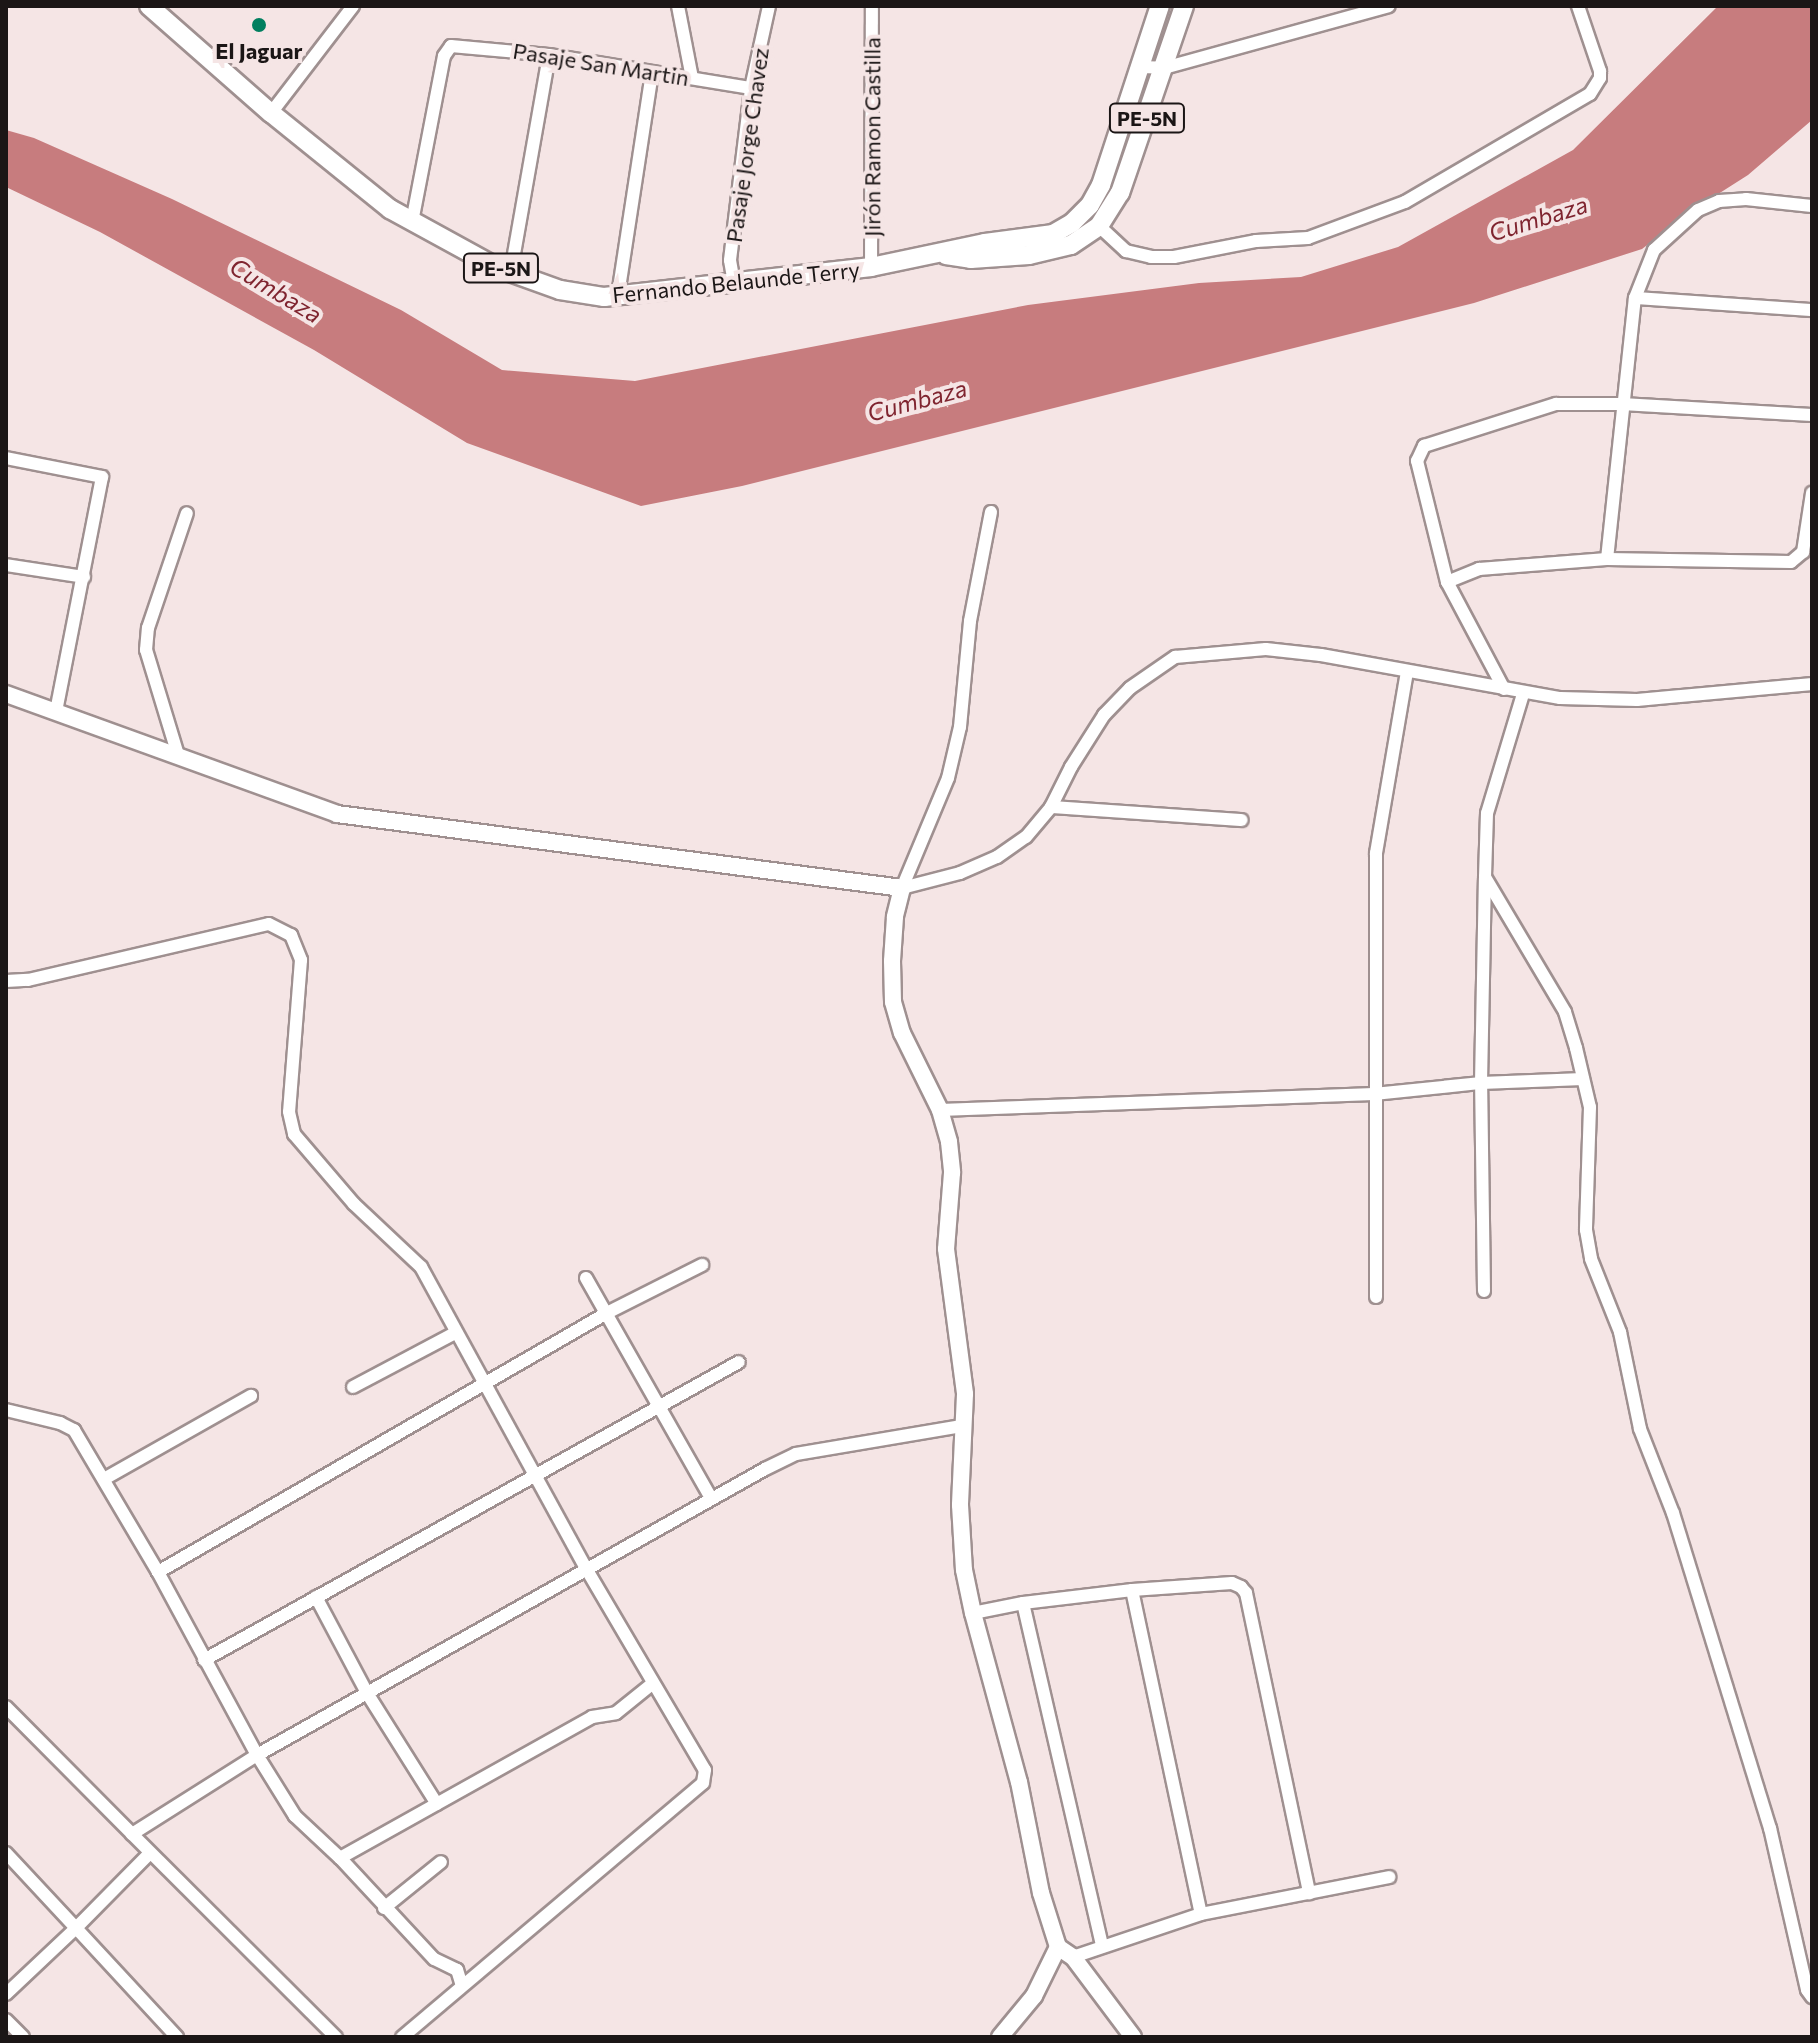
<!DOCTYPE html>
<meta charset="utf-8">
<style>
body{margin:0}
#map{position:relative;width:1818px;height:2043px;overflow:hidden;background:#f5e5e5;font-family:Commissioner,sans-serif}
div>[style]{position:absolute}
.water>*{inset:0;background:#c77c7e}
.roads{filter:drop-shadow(2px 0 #9f9090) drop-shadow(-2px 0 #9f9090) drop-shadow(0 2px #9f9090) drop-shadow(0 -2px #9f9090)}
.street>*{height:12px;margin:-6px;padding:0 6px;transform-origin:6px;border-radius:6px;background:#fff}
.secondary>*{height:16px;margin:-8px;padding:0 8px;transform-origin:8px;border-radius:8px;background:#fff}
.primary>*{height:18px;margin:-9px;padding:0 9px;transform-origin:9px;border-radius:9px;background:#fff}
.dots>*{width:22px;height:22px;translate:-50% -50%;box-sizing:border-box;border:4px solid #f5e5e5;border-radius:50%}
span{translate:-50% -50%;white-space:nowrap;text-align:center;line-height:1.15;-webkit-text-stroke:8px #f5e5e5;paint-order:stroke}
.shield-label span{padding:2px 6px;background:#f5e5e5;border:2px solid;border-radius:6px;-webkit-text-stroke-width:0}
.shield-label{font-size:20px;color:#1b1616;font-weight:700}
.poi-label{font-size:22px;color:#1b1616;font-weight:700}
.street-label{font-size:22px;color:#1b1616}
.water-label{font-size:24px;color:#7f242f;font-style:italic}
.frame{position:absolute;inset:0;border:8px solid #1b1616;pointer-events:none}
</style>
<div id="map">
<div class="water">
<i style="clip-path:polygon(1718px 6px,1812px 6px,1812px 120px,1748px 175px,1693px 210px,1642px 249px,1474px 303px,742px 486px,641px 506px,467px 443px,314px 350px,100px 232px,6px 187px,6px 130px,34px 138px,172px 199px,401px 310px,502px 370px,635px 381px,1028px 305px,1199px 283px,1301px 277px,1398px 247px,1573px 150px)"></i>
</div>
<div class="roads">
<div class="street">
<i style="left:678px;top:6px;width:73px;rotate:79deg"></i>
<i style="left:1141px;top:67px;width:23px;rotate:2deg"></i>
<i style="left:1164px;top:68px;width:233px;rotate:-15.4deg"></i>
<i style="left:271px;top:113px;width:135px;rotate:-52.5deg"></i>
<i style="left:412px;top:222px;width:169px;rotate:-79.1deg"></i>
<i style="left:444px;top:56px;width:12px;rotate:-55deg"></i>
<i style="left:451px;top:46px;width:98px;rotate:5.2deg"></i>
<i style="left:549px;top:55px;width:205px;rotate:9.3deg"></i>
<i style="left:1099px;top:226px;width:37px;rotate:43deg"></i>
<i style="left:1126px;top:251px;width:26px;rotate:13deg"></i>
<i style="left:1151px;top:257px;width:23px"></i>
<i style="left:1174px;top:257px;width:84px;rotate:-11deg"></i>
<i style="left:1256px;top:241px;width:52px;rotate:-3.3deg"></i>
<i style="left:1308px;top:238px;width:103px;rotate:-20.4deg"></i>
<i style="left:1405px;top:202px;width:214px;rotate:-30.3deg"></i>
<i style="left:1590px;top:94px;width:19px;rotate:-58deg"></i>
<i style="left:1600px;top:78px;width:7px;rotate:-90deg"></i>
<i style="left:1600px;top:71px;width:69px;rotate:-108.7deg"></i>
<i style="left:871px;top:267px;width:261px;rotate:-89.8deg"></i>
<i style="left:511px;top:271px;width:219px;rotate:-80deg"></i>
<i style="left:734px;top:283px;width:23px;rotate:-100deg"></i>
<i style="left:730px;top:260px;width:173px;rotate:-83deg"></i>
<i style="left:751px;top:88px;width:84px;rotate:-77.6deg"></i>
<i style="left:618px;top:295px;width:225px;rotate:-81.3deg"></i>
<i style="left:1635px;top:298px;width:177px;rotate:3.9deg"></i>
<i style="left:6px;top:458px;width:98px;rotate:11.2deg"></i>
<i style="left:102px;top:477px;width:238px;rotate:101.1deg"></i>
<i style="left:1607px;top:559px;width:262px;rotate:-83.9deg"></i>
<i style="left:1635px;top:298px;width:52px;rotate:-68.4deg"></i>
<i style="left:1654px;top:250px;width:59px;rotate:-42.3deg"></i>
<i style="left:1698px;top:210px;width:23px;rotate:-23deg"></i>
<i style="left:1719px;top:201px;width:27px;rotate:-4deg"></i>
<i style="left:1746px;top:199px;width:66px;rotate:6.1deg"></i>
<i style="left:6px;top:565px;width:79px;rotate:8.7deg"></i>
<i style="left:1447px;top:582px;width:35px;rotate:-22deg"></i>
<i style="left:1479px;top:569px;width:128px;rotate:-4.5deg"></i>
<i style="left:1607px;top:559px;width:184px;rotate:0.9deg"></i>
<i style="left:1791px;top:562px;width:16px;rotate:-40deg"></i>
<i style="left:1803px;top:552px;width:60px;rotate:-81.3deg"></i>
<i style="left:1504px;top:689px;width:121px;rotate:-118deg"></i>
<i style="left:1447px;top:582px;width:125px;rotate:-103.9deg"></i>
<i style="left:1417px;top:461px;width:17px;rotate:-65deg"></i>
<i style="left:1424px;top:446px;width:139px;rotate:-17.7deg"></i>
<i style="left:1556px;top:404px;width:66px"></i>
<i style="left:1622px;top:404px;width:190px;rotate:3.3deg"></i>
<i style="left:1523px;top:694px;width:124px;rotate:106.8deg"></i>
<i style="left:1487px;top:813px;width:64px;rotate:91.8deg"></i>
<i style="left:1485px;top:877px;width:157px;rotate:59.3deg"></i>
<i style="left:1565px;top:1012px;width:38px;rotate:73deg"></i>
<i style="left:1576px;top:1048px;width:61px;rotate:76.7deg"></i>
<i style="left:1590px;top:1107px;width:123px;rotate:91.9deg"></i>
<i style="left:1586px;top:1230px;width:29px;rotate:80deg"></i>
<i style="left:1591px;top:1259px;width:79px;rotate:68.3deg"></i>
<i style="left:1620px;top:1332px;width:99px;rotate:78.3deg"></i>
<i style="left:1640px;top:1429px;width:90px;rotate:68.6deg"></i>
<i style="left:1673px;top:1513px;width:330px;rotate:72.9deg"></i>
<i style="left:1770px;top:1828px;width:166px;rotate:77.1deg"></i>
<i style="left:1807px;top:1990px;width:9px;rotate:54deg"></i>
<i style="left:178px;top:755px;width:110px;rotate:-106.9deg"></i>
<i style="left:146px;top:650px;width:22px;rotate:-85deg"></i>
<i style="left:148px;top:628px;width:121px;rotate:-71.3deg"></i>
<i style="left:1051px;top:807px;width:191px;rotate:3.9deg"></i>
<i style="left:902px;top:888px;width:60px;rotate:-14.5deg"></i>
<i style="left:960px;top:873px;width:40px;rotate:-23.4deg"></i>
<i style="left:997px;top:857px;width:35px;rotate:-35deg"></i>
<i style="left:1026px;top:837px;width:39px;rotate:-50deg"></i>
<i style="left:1051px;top:807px;width:45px;rotate:-63.4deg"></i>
<i style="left:1071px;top:767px;width:62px;rotate:-57.6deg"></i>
<i style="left:1104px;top:715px;width:37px;rotate:-46deg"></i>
<i style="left:1130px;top:688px;width:55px;rotate:-34.6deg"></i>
<i style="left:1175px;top:657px;width:91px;rotate:-5deg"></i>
<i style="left:1266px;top:649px;width:55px;rotate:6.2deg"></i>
<i style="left:1321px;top:655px;width:243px;rotate:10.2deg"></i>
<i style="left:1560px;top:698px;width:77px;rotate:1.5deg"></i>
<i style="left:1637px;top:700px;width:176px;rotate:-5.2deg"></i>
<i style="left:902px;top:888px;width:119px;rotate:-67.3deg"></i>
<i style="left:948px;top:778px;width:52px;rotate:-76.8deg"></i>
<i style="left:960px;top:727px;width:106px;rotate:-84.6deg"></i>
<i style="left:970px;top:621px;width:111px;rotate:-79.1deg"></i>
<i style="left:6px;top:981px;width:22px;rotate:-3deg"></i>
<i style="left:28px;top:980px;width:247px;rotate:-13.1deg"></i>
<i style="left:269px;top:924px;width:25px;rotate:27deg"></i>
<i style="left:291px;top:935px;width:27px;rotate:68deg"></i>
<i style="left:301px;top:960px;width:152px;rotate:94.5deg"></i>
<i style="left:289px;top:1112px;width:23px;rotate:77deg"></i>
<i style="left:294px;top:1134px;width:92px;rotate:49.4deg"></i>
<i style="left:354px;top:1204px;width:92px;rotate:43.2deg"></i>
<i style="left:421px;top:1267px;width:345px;rotate:61.3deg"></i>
<i style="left:587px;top:1570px;width:232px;rotate:59.5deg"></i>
<i style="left:705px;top:1770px;width:13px;rotate:99deg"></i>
<i style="left:703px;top:1783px;width:394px;rotate:139.8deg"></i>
<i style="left:940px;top:1110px;width:434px;rotate:-2.1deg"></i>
<i style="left:1374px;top:1094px;width:108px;rotate:-5.9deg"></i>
<i style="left:1481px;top:1083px;width:102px;rotate:-2.2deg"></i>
<i style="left:586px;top:1278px;width:253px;rotate:60.4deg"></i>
<i style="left:1484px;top:1291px;width:208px;rotate:-90.8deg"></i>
<i style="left:1481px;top:1083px;width:205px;rotate:-88.9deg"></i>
<i style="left:1376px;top:1297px;width:444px;rotate:-90deg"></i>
<i style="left:1376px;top:853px;width:184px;rotate:-80.3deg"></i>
<i style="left:353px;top:1387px;width:115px;rotate:-27.9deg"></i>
<i style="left:6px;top:1410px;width:56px;rotate:13.5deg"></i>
<i style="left:60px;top:1423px;width:16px;rotate:27deg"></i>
<i style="left:74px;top:1430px;width:165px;rotate:59.4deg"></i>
<i style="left:158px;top:1572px;width:208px;rotate:61.6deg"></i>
<i style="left:257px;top:1755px;width:148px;rotate:147.7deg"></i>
<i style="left:132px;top:1834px;width:288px;rotate:44.9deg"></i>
<i style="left:104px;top:1479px;width:169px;rotate:-29.5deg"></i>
<i style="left:158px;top:1572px;width:516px;rotate:-29.99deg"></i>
<i style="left:605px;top:1314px;width:109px;rotate:-26.8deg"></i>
<i style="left:1132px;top:1590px;width:331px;rotate:78deg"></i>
<i style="left:316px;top:1597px;width:109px;rotate:62deg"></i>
<i style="left:367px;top:1693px;width:131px;rotate:57.8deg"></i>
<i style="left:1023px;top:1603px;width:351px;rotate:77deg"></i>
<i style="left:973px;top:1613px;width:51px;rotate:-11.3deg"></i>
<i style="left:1023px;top:1603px;width:110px;rotate:-6.8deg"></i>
<i style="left:1132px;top:1590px;width:100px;rotate:-4deg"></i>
<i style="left:1232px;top:1583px;width:10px;rotate:24deg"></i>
<i style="left:1241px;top:1587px;width:8px;rotate:50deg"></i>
<i style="left:1246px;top:1593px;width:307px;rotate:78.1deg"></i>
<i style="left:204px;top:1660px;width:612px;rotate:-29.12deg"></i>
<i style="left:6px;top:1707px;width:179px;rotate:45.2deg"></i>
<i style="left:6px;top:1853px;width:103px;rotate:47deg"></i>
<i style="left:76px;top:1928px;width:96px;rotate:136.7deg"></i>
<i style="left:149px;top:1854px;width:104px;rotate:134.6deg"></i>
<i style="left:76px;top:1928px;width:149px;rotate:47.2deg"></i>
<i style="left:340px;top:1858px;width:289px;rotate:-29.2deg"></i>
<i style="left:592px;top:1717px;width:24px;rotate:-9deg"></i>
<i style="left:616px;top:1713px;width:46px;rotate:-38.9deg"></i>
<i style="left:384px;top:1908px;width:73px;rotate:-38.9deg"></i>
<i style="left:1073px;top:1957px;width:135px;rotate:-18.6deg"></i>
<i style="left:1201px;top:1914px;width:192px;rotate:-11.1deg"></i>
<i style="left:462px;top:1986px;width:17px;rotate:-107deg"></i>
<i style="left:457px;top:1970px;width:25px;rotate:-154deg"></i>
<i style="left:434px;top:1959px;width:138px;rotate:-132.9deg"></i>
<i style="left:340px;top:1858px;width:62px;rotate:-137deg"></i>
<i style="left:295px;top:1816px;width:72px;rotate:-121.9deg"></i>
<i style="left:257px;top:1755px;width:583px;rotate:-29.38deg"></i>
<i style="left:765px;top:1469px;width:34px;rotate:-26deg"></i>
<i style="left:796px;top:1454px;width:168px;rotate:-9.6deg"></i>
<i style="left:6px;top:2020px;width:24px;rotate:45deg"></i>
</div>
<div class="secondary">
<i style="left:6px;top:694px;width:352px;rotate:19.9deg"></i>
<i style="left:337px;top:814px;width:570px;rotate:7.46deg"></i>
<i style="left:902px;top:888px;width:30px;rotate:104deg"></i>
<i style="left:895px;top:917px;width:44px;rotate:93.9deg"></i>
<i style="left:892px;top:961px;width:41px;rotate:88.6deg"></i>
<i style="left:893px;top:1002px;width:32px;rotate:74deg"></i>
<i style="left:902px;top:1033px;width:86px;rotate:63.7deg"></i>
<i style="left:940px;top:1110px;width:33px;rotate:74deg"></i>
<i style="left:949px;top:1142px;width:31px;rotate:84deg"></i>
<i style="left:952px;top:1173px;width:76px;rotate:94.5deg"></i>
<i style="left:946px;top:1249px;width:146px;rotate:82.5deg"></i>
<i style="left:965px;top:1394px;width:111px;rotate:92.6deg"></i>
<i style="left:960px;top:1505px;width:65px;rotate:86.5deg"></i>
<i style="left:964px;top:1570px;width:44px;rotate:78.2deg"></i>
<i style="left:973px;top:1613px;width:175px;rotate:74.8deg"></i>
<i style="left:1019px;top:1782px;width:113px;rotate:78.8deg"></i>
<i style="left:1041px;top:1893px;width:57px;rotate:72.5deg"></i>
<i style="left:1058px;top:1947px;width:18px;rotate:34deg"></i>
<i style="left:1073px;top:1957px;width:100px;rotate:53.1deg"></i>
<i style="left:1000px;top:2037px;width:53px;rotate:-50.3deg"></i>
<i style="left:1034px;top:1996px;width:55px;rotate:-63.9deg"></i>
</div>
<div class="primary">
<i style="left:149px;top:6px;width:162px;rotate:41.3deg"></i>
<i style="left:271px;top:113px;width:153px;rotate:38.9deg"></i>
<i style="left:390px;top:209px;width:121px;rotate:28.7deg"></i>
<i style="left:496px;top:267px;width:68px;rotate:19.8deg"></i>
<i style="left:560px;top:290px;width:45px;rotate:9deg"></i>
<i style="left:604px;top:297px;width:269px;rotate:-6.4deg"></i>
<i style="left:871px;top:267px;width:116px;rotate:-11.9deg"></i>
<i style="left:985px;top:243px;width:69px;rotate:-7.5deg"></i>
<i style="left:1053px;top:234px;width:22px;rotate:-30deg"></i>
<i style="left:1072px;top:223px;width:25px;rotate:-45deg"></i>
<i style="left:1090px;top:205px;width:23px;rotate:-61deg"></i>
<i style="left:1101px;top:185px;width:188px;rotate:-71.8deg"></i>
<i style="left:946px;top:255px;width:25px;rotate:9deg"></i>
<i style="left:971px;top:259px;width:58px;rotate:-3.9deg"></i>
<i style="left:1029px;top:255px;width:43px;rotate:-13.4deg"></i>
<i style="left:1071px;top:245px;width:34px;rotate:-34deg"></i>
<i style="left:1099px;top:226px;width:39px;rotate:-58deg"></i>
<i style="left:1120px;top:193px;width:198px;rotate:-71.1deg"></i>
</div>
</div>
<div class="dots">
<i style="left:259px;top:25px;background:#007f5f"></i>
</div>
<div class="shield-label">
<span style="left:1147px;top:118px">PE-5N</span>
<span style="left:501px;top:268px">PE-5N</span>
</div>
<div class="poi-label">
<span style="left:259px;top:51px">El Jaguar</span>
</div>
<div class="street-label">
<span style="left:601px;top:64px;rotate:9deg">Pasaje San Martin</span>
<span style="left:872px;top:137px;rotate:-90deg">Jirón Ramon Castilla</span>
<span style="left:747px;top:145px;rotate:-82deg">Pasaje Jorge Chavez</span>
<span style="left:736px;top:282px;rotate:-6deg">Fernando Belaunde Terry</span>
</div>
<div class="water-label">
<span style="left:1538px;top:218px;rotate:-17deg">Cumbaza</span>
<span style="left:276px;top:290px;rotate:31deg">Cumbaza</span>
<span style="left:917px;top:400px;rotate:-15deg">Cumbaza</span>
</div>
<div class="frame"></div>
</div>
